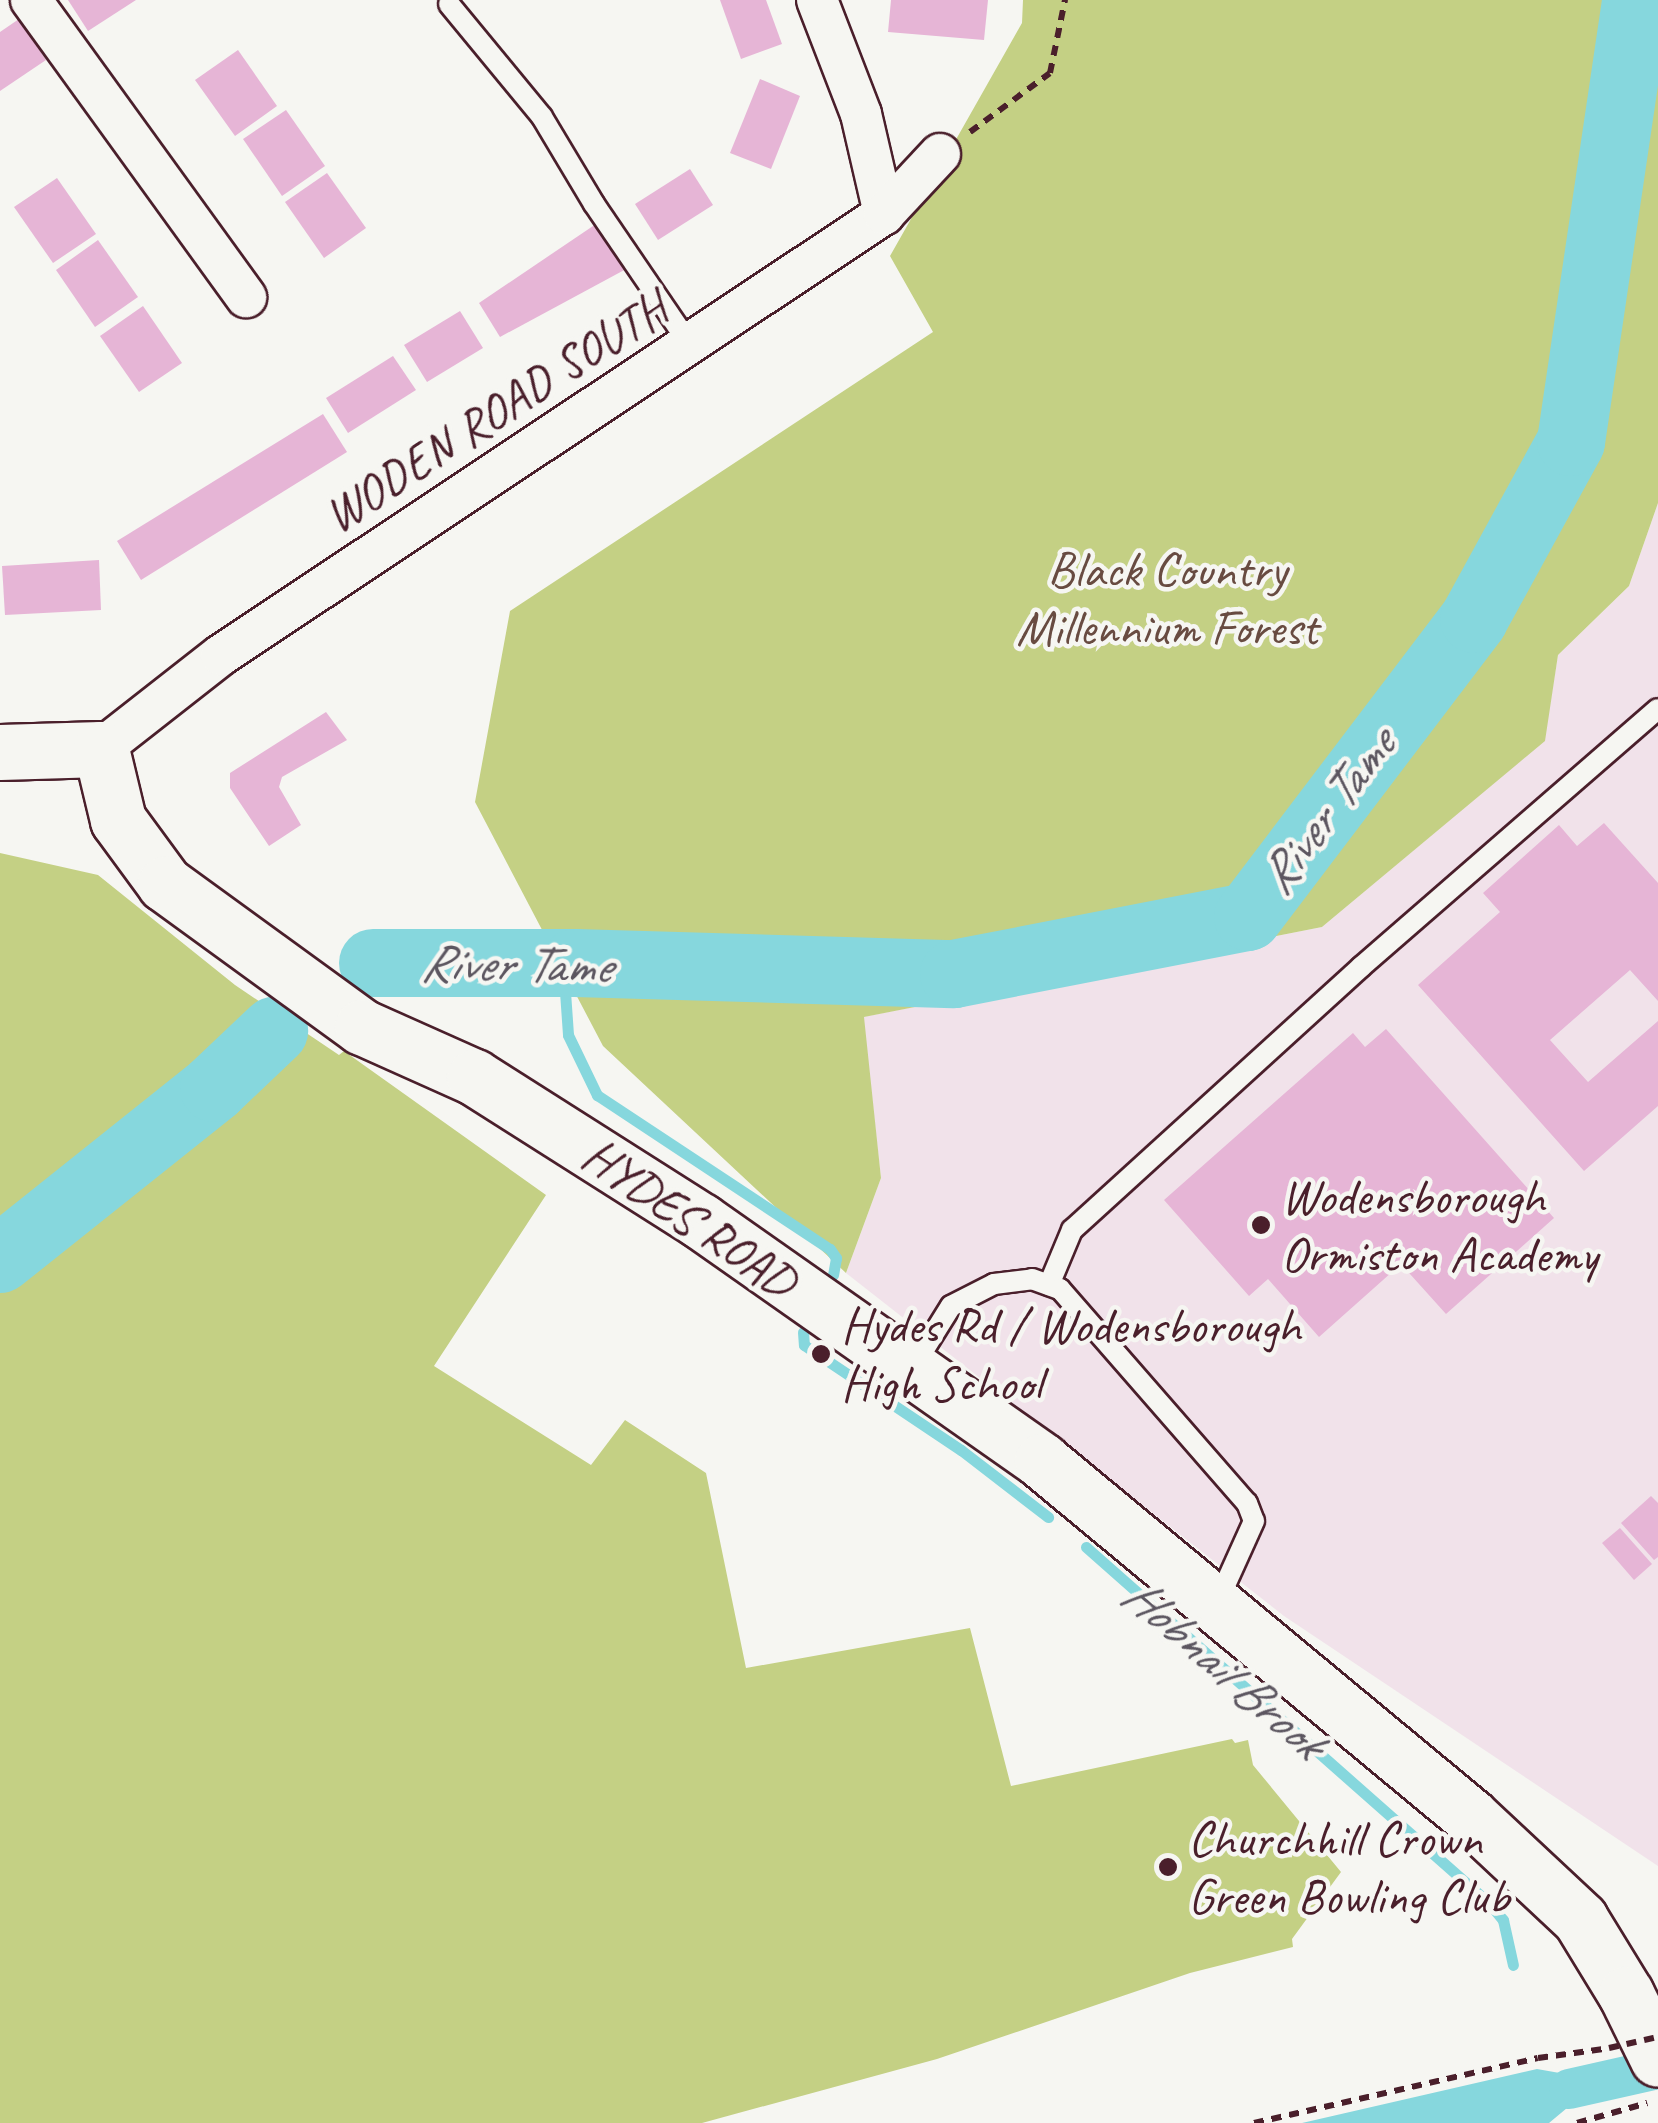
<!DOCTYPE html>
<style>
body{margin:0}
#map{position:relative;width:1658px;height:2123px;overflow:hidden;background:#f6f6f2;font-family:Caveat,sans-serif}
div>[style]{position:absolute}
.built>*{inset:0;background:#f1e2ea}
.green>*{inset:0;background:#c4d084}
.water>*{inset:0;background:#86d7dd}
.stream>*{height:11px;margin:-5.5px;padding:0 5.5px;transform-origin:5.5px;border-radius:5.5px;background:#86d7dd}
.canal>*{height:40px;margin:-20px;padding:0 20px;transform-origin:20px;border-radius:20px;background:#86d7dd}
.river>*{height:68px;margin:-34px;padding:0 34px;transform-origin:34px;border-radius:34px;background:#86d7dd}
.building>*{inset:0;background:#e6b5d6}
.path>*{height:6px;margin-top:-3px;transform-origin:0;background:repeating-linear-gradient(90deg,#4a1f2b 0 10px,transparent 0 18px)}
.roads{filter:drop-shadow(2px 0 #4a1f2b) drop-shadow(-2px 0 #4a1f2b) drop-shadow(0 2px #4a1f2b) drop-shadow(0 -2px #4a1f2b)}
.lane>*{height:20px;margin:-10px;padding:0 10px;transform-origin:10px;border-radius:10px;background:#f6f6f2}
.street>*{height:40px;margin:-20px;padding:0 20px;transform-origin:20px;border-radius:20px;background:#f6f6f2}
.secondary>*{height:55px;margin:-27.5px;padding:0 27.5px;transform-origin:27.5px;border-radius:27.5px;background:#f6f6f2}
.path-bridge>*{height:6px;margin-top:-3px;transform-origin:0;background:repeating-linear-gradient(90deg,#4a1f2b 0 10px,transparent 0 18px)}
.dots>*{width:28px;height:28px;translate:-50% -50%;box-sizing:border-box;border:5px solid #f6f6f2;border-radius:50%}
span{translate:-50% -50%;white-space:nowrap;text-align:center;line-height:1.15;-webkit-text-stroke:9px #f6f6f2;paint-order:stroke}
.street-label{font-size:50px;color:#4a1f2b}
.park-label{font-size:50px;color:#684b41}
.poi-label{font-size:50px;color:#4a1f2b}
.left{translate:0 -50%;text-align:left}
.water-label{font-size:52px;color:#5c5660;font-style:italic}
</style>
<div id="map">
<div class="built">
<i style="clip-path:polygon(1658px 503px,1658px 1866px,1284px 1616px,846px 1273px,881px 1178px,863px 1017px,1322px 927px,1544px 741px,1558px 655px,1629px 586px)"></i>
</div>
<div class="green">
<i style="clip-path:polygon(1023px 0,1658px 0,1658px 503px,1629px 586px,1558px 655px,1545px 741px,1322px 927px,864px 1017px,881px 1178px,846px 1273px,603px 1046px,475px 802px,510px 611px,933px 332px,890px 256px,1022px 23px)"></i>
<i style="clip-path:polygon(0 853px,98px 875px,235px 985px,339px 1055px,344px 1051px,546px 1195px,434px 1366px,591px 1465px,625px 1420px,706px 1473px,746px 1668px,970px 1628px,1011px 1786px,1232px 1739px,1235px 1743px,1248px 1740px,1253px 1765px,1341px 1872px,1292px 1939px,1293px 1947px,1190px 1973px,937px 2059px,702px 2123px,0 2123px)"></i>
</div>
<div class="water">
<i style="clip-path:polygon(1537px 2069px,1571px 2075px,1603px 2070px,1623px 2076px,1609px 2094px,1573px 2103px,1549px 2123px,1302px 2123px)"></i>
</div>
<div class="stream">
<i style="left:563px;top:963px;width:72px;rotate:86deg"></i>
<i style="left:568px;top:1035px;width:67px;rotate:64.2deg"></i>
<i style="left:597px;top:1095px;width:279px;rotate:33.5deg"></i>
<i style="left:830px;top:1249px;width:11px;rotate:56deg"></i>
<i style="left:836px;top:1258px;width:17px;rotate:100deg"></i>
<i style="left:803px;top:1332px;width:13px;rotate:86deg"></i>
<i style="left:804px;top:1345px;width:189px;rotate:33.8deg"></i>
<i style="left:961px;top:1450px;width:110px;rotate:37.6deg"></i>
<i style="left:1086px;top:1547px;width:539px;rotate:41.47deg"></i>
<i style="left:1490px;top:1904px;width:21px;rotate:51deg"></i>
<i style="left:1503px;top:1920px;width:46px;rotate:77.5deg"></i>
</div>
<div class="canal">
<i style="left:1569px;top:2089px;width:91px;rotate:-12.7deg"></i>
</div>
<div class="river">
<i style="left:373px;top:963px;width:202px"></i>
<i style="left:575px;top:963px;width:379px;rotate:1.7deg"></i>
<i style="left:954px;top:974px;width:299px;rotate:-11deg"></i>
<i style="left:1248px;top:917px;width:374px;rotate:-52.8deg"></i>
<i style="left:1474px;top:619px;width:202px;rotate:-61.3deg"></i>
<i style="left:1571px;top:442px;width:447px;rotate:-81.6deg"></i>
<i style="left:0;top:1259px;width:274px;rotate:-38.6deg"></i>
<i style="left:214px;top:1088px;width:83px;rotate:-43.5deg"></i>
</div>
<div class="building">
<i style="clip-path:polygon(68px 0,136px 0,88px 31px)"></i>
<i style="clip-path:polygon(720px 0,766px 0,782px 44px,741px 59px)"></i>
<i style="clip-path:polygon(891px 0,988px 0,984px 40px,888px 32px)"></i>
<i style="clip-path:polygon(19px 19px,46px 60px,0 91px,0 32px)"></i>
<i style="clip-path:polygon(238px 50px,277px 106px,235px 136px,195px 80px)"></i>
<i style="clip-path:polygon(760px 79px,800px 96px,771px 169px,730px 153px)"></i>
<i style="clip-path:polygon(286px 110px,325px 166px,282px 196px,243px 139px)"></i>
<i style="clip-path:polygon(690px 169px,713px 205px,658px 240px,635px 204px)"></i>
<i style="clip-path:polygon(327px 173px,366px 228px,324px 258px,285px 202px)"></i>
<i style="clip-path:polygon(57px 178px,96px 234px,53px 263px,14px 207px)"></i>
<i style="clip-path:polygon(596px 224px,628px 268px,500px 337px,479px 303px)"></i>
<i style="clip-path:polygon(98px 240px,138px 297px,95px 327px,56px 270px)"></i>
<i style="clip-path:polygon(143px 306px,182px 363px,139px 392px,100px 336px)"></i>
<i style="clip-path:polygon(460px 311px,483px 348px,427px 382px,404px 345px)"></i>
<i style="clip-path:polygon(393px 356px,416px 390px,348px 433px,326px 398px)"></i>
<i style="clip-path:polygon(323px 414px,347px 452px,141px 580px,117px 541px)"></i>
<i style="clip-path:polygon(99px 560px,101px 610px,5px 615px,2px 566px)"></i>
<i style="clip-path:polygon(326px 712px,347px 740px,282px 777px,279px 787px,301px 825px,269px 846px,230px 788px,230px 773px)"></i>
<i style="clip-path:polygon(1604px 823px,1658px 883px,1658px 1001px,1630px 970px,1550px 1040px,1588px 1082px,1658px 1021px,1658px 1106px,1584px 1171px,1418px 985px,1500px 912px,1483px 893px,1559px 825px,1577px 846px)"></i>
<i style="clip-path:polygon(1386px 1029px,1554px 1218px,1446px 1314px,1401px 1264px,1319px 1337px,1268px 1279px,1249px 1296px,1164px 1200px,1353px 1033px,1365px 1047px)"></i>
<i style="clip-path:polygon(1651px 1496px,1658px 1503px,1658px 1557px,1654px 1560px,1621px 1523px)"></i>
<i style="clip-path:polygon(1620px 1528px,1652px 1564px,1634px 1580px,1602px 1543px)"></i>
</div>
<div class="path">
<i style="left:970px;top:132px;width:99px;rotate:-36.4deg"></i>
<i style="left:1050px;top:73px;width:75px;rotate:-78.4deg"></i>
<i style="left:1254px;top:2123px;width:291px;rotate:-12.9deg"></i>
<i style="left:1538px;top:2058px;width:66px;rotate:-7.9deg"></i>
<i style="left:1577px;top:2123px;width:73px;rotate:-15.9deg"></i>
</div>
<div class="roads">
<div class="lane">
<i style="left:449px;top:4px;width:146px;rotate:50.5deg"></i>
<i style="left:542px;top:117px;width:101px;rotate:59.1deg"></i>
<i style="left:594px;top:204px;width:172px;rotate:55.7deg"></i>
<i style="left:1049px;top:1285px;width:60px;rotate:-67.3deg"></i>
<i style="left:1072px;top:1230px;width:391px;rotate:-42.3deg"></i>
<i style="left:1361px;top:967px;width:393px;rotate:-41deg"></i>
<i style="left:913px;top:1367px;width:72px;rotate:-58.1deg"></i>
<i style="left:951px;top:1306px;width:48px;rotate:-27.1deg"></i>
<i style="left:994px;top:1284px;width:38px;rotate:-7deg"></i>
<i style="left:1032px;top:1279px;width:30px;rotate:20deg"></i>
<i style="left:1060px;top:1289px;width:284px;rotate:48.9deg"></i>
<i style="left:1247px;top:1503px;width:19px;rotate:69deg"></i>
<i style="left:1254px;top:1521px;width:90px;rotate:114.3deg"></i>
</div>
<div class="street">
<i style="left:31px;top:0;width:367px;rotate:54.1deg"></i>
<i style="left:817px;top:0;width:122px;rotate:68.9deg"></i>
<i style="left:861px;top:114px;width:103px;rotate:77deg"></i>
<i style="left:101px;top:749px;width:152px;rotate:-38.1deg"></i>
<i style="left:221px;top:655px;width:796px;rotate:-33.63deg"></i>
<i style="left:884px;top:214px;width:82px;rotate:-47deg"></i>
</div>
<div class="secondary">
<i style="left:0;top:752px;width:101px;rotate:-1.7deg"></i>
<i style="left:101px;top:749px;width:73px;rotate:76.5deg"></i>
<i style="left:118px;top:820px;width:79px;rotate:53.7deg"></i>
<i style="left:165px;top:884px;width:243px;rotate:36deg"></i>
<i style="left:362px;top:1027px;width:123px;rotate:24.1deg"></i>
<i style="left:474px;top:1077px;width:269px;rotate:32.4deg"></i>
<i style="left:701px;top:1221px;width:417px;rotate:35.1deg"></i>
<i style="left:1042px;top:1461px;width:556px;rotate:39.67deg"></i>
<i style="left:1470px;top:1816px;width:151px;rotate:43.1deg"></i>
<i style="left:1580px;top:1919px;width:88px;rotate:58.5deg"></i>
<i style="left:1626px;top:1994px;width:72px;rotate:63.8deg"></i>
</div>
</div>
<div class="path-bridge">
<i style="left:1609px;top:2048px;width:50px;rotate:-12.7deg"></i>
</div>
<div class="dots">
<i style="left:1261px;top:1225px;background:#4a1f2b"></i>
<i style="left:821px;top:1354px;background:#4a1f2b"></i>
<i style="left:1168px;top:1867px;background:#4a1f2b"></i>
</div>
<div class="street-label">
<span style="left:495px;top:412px;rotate:-33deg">WODEN ROAD SOUTH</span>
<span style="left:689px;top:1218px;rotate:34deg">HYDES ROAD</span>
</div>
<div class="park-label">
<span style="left:1167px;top:598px">Black Country<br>Millennium Forest</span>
</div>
<div class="poi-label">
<span class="left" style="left:1281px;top:1225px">Wodensborough<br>Ormiston Academy</span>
<span class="left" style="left:841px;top:1354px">Hydes Rd / Wodensborough<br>High School</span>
<span class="left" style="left:1188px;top:1867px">Churchhill Crown<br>Green Bowling Club</span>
</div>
<div class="water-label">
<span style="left:1327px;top:812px;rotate:-53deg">River Tame</span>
<span style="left:515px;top:965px;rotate:1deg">River Tame</span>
<span style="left:1223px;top:1668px;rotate:41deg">Hobnail Brook</span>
</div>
</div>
